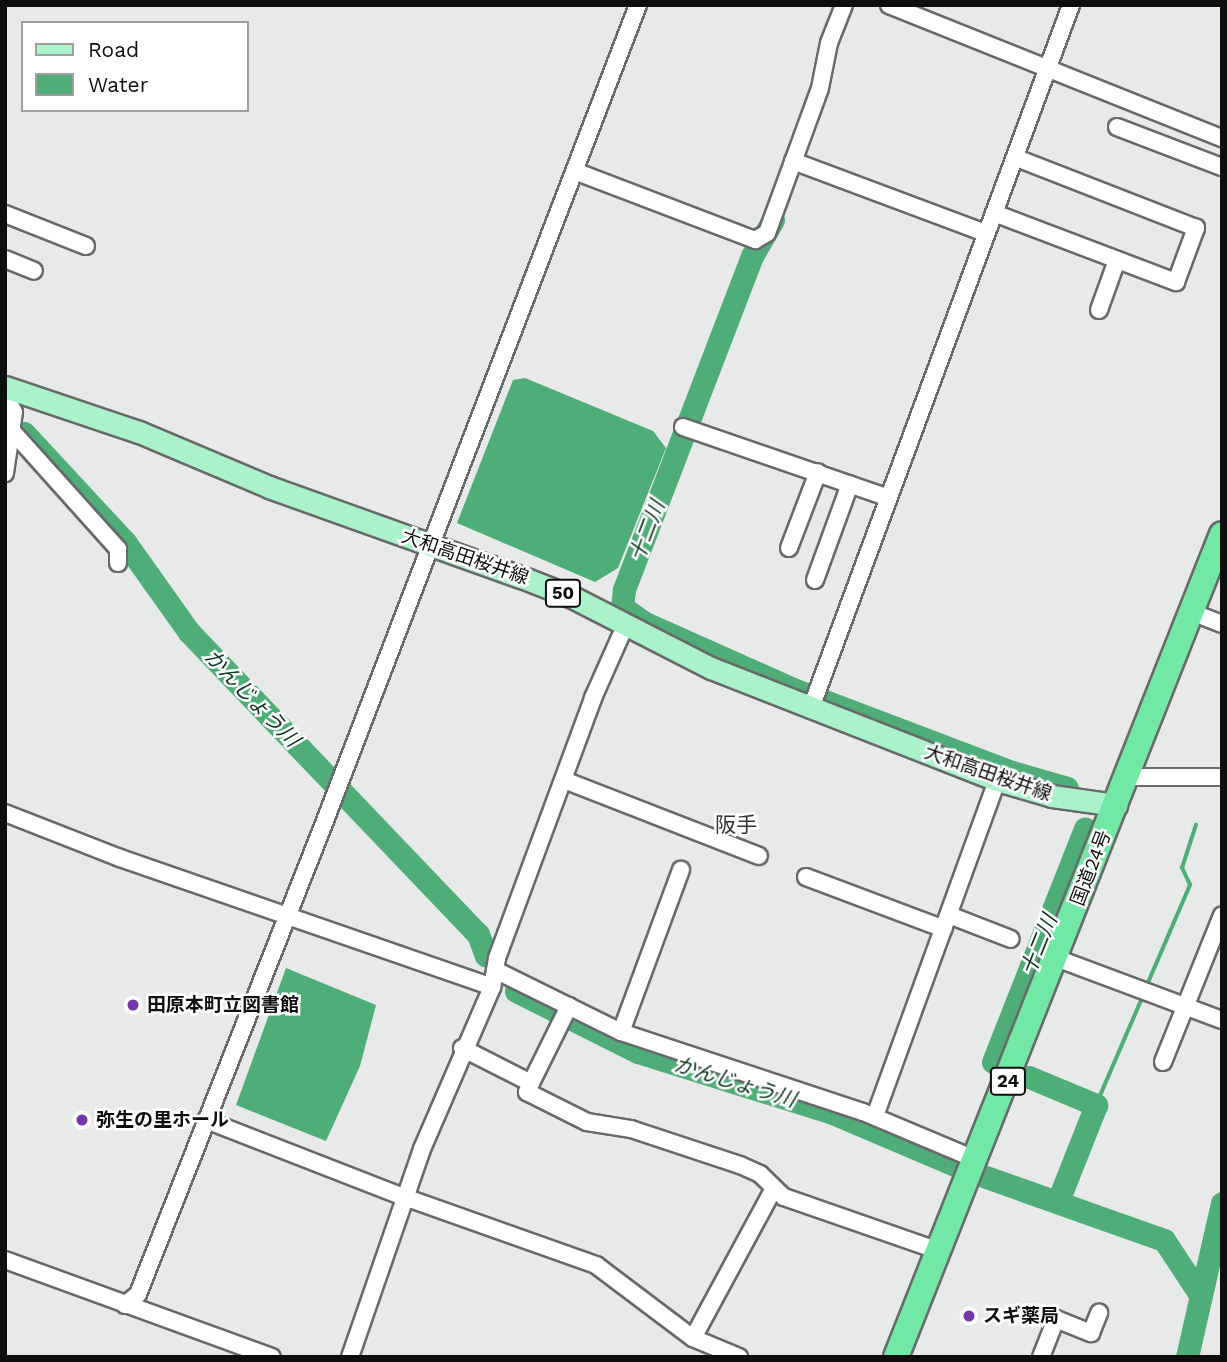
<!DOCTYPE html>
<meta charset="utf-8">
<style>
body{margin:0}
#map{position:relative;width:1227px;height:1362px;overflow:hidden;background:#e7eae8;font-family:"Work Sans","Noto Sans JP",sans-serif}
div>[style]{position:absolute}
.water>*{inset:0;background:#4fad78}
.stream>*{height:3.5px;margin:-1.75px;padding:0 1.75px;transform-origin:1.75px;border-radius:1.75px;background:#4fad78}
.river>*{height:23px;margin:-11.5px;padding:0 11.5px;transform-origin:11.5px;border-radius:11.5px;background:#4fad78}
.roads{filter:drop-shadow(2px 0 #676a68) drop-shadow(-2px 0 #676a68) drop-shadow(0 2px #676a68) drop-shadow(0 -2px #676a68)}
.minor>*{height:16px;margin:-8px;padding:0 8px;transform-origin:8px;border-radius:8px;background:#fff}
.major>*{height:21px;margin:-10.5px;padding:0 10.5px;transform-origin:10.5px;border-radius:10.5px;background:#aaf2c9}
.highway>*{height:24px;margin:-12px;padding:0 12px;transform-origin:12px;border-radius:12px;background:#71e9a5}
.dots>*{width:19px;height:19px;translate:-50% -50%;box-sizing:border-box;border:4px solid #fff;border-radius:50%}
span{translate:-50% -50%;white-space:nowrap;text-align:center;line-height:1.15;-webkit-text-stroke:5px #fff;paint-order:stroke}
.shield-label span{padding:2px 5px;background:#fff;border:2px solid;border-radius:5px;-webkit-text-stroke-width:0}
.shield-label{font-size:18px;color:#0d0e0d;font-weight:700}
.street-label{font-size:19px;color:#0d0e0d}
.poi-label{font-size:19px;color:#0d0e0d;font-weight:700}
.left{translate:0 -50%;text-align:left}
.water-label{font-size:21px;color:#0c3520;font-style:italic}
.neighbourhood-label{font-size:21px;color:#303331}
.frame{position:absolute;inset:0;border:7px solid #0d0e0d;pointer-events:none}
.legend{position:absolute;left:21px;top:21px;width:228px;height:91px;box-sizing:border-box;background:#fff;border:2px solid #9e9f9e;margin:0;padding:9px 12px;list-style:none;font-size:21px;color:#0d0e0d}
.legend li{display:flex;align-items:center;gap:14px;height:35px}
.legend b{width:35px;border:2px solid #9e9f9e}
</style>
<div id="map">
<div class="water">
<i style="clip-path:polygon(525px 378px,653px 431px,666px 448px,618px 568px,595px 582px,457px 523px,513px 380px)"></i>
<i style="clip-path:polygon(286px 968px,376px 1005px,360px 1066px,326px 1141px,236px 1105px)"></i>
</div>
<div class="stream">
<i style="left:1147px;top:985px;width:109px;rotate:-66.7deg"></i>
<i style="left:1190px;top:885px;width:19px;rotate:-115deg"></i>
<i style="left:1182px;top:868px;width:45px;rotate:-72deg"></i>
<i style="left:1096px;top:1105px;width:119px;rotate:-66.7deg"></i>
</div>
<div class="river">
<i style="left:773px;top:220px;width:42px;rotate:120.3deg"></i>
<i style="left:752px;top:256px;width:358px;rotate:111deg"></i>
<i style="left:624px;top:590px;width:17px;rotate:97deg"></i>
<i style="left:622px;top:607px;width:28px;rotate:35deg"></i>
<i style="left:645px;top:623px;width:162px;rotate:24deg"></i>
<i style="left:793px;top:689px;width:234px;rotate:20.8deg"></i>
<i style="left:1012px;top:772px;width:57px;rotate:16.2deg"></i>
<i style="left:24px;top:433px;width:149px;rotate:47.2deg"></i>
<i style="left:125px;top:542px;width:110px;rotate:54.6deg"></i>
<i style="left:189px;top:632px;width:418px;rotate:46.3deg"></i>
<i style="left:478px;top:934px;width:23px;rotate:70deg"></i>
<i style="left:516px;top:991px;width:136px;rotate:26.6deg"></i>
<i style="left:638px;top:1052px;width:201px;rotate:17.4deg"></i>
<i style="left:830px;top:1112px;width:138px;rotate:23deg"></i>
<i style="left:993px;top:1062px;width:251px;rotate:-68.5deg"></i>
<i style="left:1029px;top:1077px;width:73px;rotate:22.7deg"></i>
<i style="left:1096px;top:1105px;width:103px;rotate:111.6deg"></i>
<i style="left:986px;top:1177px;width:189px;rotate:19.5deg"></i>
<i style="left:1164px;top:1240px;width:64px;rotate:56.6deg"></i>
<i style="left:1187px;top:1357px;width:158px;rotate:-77.2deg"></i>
</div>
<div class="roads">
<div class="minor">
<i style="left:889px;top:5px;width:359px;rotate:21.8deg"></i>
<i style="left:1117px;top:127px;width:112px;rotate:20.9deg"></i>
<i style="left:793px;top:161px;width:206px;rotate:20.5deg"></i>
<i style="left:577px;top:172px;width:191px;rotate:20.9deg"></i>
<i style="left:755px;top:240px;width:14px;rotate:-30deg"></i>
<i style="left:767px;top:233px;width:154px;rotate:-69.9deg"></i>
<i style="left:820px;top:88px;width:46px;rotate:-78.7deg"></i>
<i style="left:829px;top:43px;width:41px;rotate:-68.5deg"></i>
<i style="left:994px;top:213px;width:195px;rotate:20.8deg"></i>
<i style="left:1176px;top:282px;width:58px;rotate:-69.7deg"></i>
<i style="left:1196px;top:228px;width:193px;rotate:-158.7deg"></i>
<i style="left:5px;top:214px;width:87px;rotate:21.6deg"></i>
<i style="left:5px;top:259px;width:31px;rotate:22deg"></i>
<i style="left:1099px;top:310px;width:53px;rotate:-70.2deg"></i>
<i style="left:5px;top:396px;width:18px;rotate:61deg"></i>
<i style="left:14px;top:412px;width:62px;rotate:98.4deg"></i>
<i style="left:683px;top:427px;width:215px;rotate:19deg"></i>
<i style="left:14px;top:433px;width:156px;rotate:48.1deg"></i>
<i style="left:118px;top:549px;width:14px;rotate:90deg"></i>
<i style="left:789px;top:548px;width:81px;rotate:-69.1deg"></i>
<i style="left:815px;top:580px;width:102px;rotate:-70deg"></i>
<i style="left:1191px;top:612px;width:33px;rotate:21deg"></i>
<i style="left:811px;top:708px;width:750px;rotate:-69.7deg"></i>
<i style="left:1127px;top:777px;width:95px"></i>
<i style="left:564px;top:780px;width:209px;rotate:21.3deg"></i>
<i style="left:5px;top:813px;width:123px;rotate:21.4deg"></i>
<i style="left:120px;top:858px;width:394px;rotate:19.1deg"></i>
<i style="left:806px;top:877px;width:147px;rotate:20.6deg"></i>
<i style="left:949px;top:915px;width:66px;rotate:21.2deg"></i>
<i style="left:1056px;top:958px;width:177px;rotate:20.5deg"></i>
<i style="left:495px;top:970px;width:140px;rotate:26.2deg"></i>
<i style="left:621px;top:1032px;width:255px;rotate:18.3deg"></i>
<i style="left:863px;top:1112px;width:124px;rotate:22.8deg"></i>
<i style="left:621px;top:1032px;width:173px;rotate:-69.7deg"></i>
<i style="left:462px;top:1048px;width:77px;rotate:26.9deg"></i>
<i style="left:531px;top:1083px;width:10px;rotate:114deg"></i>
<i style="left:527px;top:1092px;width:67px;rotate:26.6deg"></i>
<i style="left:587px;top:1122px;width:45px;rotate:9deg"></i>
<i style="left:631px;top:1129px;width:115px;rotate:18.3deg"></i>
<i style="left:740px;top:1165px;width:22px;rotate:24deg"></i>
<i style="left:760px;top:1174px;width:33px;rotate:44deg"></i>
<i style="left:784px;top:1197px;width:164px;rotate:19.2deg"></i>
<i style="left:1163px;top:1062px;width:158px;rotate:-68.1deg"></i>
<i style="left:531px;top:1083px;width:86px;rotate:-63.7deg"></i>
<i style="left:875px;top:1116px;width:357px;rotate:-70deg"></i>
<i style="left:206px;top:1120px;width:212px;rotate:21.3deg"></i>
<i style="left:404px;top:1197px;width:204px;rotate:19.5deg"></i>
<i style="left:596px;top:1265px;width:121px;rotate:37deg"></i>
<i style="left:693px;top:1338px;width:50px;rotate:22.4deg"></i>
<i style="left:5px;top:1260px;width:284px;rotate:20deg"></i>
<i style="left:125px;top:1305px;width:17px;rotate:-40deg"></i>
<i style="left:138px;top:1294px;width:503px;rotate:-68.43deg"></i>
<i style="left:323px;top:826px;width:879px;rotate:-69.01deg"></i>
<i style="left:693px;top:1338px;width:168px;rotate:-61.6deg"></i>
<i style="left:350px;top:1357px;width:220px;rotate:-70.9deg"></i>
<i style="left:422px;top:1149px;width:176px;rotate:-66.6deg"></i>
<i style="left:492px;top:987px;width:29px;rotate:-80deg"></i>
<i style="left:497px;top:958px;width:277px;rotate:-69.7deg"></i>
<i style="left:593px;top:698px;width:79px;rotate:-66deg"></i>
<i style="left:1041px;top:1357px;width:41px;rotate:-68.5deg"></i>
<i style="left:1056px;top:1319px;width:38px;rotate:22deg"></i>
<i style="left:1091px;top:1333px;width:22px;rotate:-68deg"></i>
</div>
<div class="major">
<i style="left:5px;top:387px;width:141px;rotate:18.6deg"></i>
<i style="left:139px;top:432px;width:141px;rotate:22.9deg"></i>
<i style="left:269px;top:487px;width:268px;rotate:19.7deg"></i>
<i style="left:521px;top:577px;width:53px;rotate:21.2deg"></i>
<i style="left:570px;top:596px;width:158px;rotate:27.1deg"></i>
<i style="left:711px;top:668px;width:307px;rotate:21.4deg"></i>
<i style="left:997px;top:780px;width:57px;rotate:16.2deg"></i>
<i style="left:1052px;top:796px;width:65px;rotate:8deg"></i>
</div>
<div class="highway">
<i style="left:896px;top:1357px;width:885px;rotate:-68.39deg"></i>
</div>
</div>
<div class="dots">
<i style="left:133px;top:1005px;background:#7635a9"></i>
<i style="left:82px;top:1120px;background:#7635a9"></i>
<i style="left:969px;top:1316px;background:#7635a9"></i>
</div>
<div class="shield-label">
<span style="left:563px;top:593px">50</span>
<span style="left:1008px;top:1081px">24</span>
</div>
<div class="street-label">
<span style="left:465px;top:557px;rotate:19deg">大和高田桜井線</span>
<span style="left:988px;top:773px;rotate:19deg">大和高田桜井線</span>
<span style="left:1091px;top:868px;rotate:-69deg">国道24号</span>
</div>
<div class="poi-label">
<span class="left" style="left:147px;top:1005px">田原本町立図書館</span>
<span class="left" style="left:96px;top:1120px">弥生の里ホール</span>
<span class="left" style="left:983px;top:1316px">スギ薬局</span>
</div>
<div class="water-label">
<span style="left:647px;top:531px;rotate:-69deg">十二川</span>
<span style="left:252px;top:698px;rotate:46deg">かんじょう川</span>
<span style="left:1039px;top:945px;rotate:-68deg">十二川</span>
<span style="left:735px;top:1082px;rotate:17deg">かんじょう川</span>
</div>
<div class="neighbourhood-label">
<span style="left:736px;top:825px">阪手</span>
</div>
<div class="frame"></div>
<ul class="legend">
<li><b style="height:9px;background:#aaf2c9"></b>Road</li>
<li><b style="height:19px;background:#4fad78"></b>Water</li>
</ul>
</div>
